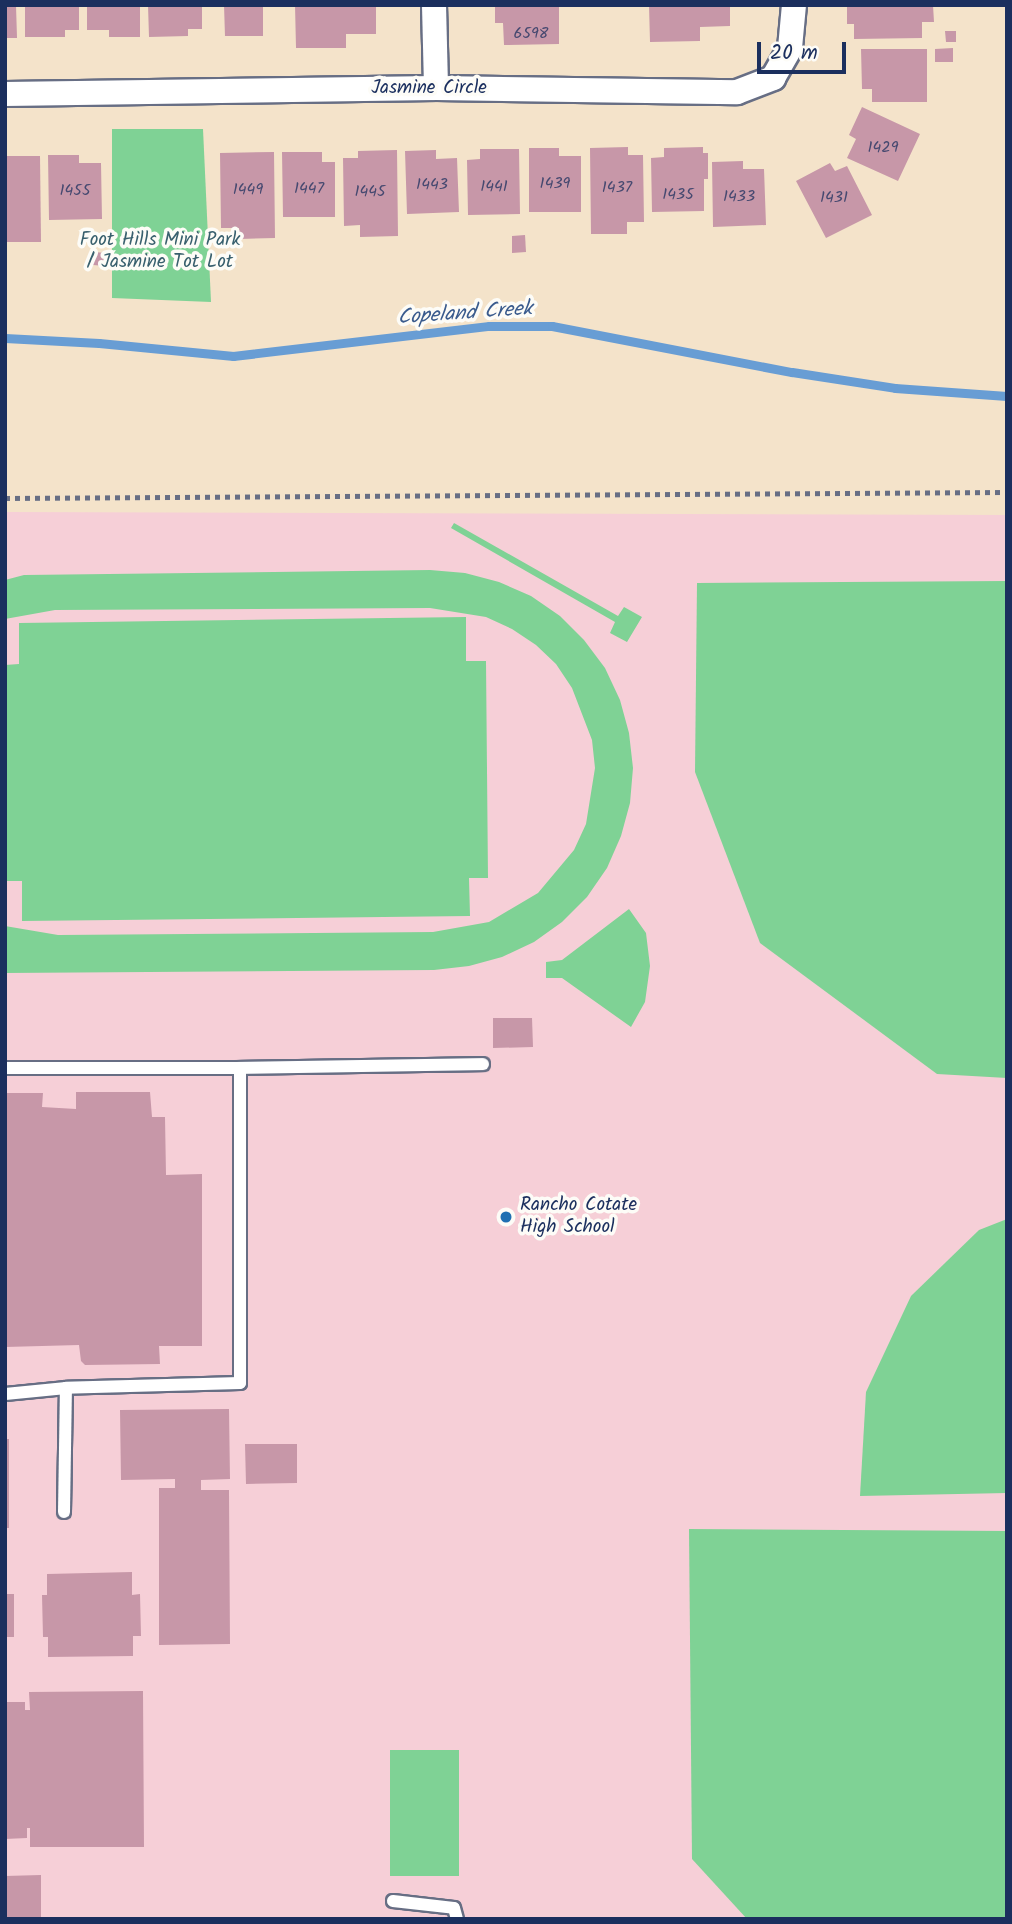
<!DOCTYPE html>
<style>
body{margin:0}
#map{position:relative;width:1012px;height:1924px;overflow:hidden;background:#f4e3ca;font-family:Kalam,sans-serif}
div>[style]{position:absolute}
.built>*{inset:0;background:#f6cfd7}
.green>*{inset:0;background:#7fd295}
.stream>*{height:9px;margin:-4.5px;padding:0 4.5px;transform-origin:4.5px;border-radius:4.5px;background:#689dd4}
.building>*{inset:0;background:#c797a8}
.path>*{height:4.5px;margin-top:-2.25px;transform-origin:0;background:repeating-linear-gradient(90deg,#676e84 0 5px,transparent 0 10px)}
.roads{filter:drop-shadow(2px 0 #676e84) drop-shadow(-2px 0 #676e84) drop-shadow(0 2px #676e84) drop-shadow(0 -2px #676e84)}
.lane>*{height:12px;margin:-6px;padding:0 6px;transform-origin:6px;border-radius:6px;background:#fff}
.street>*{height:24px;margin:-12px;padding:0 12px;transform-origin:12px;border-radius:12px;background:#fff}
.dots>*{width:19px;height:19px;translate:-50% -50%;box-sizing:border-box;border:4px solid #fdfcf7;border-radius:50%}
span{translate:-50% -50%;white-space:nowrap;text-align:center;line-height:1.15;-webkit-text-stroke:7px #fdfcf7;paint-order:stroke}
.number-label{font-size:16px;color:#464970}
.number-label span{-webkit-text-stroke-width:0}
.street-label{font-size:19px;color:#1b2f5e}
.park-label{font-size:19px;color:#39606e}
.poi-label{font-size:19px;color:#1b2f5e}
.left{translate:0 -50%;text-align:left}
.water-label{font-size:21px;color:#3a5b8d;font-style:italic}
.frame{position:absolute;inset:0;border:7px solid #1b2f5e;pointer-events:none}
.scale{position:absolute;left:757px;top:42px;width:89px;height:32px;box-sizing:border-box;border:4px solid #1b2f5e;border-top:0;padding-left:9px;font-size:21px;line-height:24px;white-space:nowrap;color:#1b2f5e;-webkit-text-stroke:5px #fdfcf7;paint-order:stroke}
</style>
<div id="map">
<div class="built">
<i style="clip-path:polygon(5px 512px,1007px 515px,1007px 1919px,5px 1919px)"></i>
</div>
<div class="green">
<i style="clip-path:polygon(112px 129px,203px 129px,211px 302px,112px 298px)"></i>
<i style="clip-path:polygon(454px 523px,618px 616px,624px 607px,642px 617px,627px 642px,610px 633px,615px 622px,451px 528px)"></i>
<i style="clip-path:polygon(430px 570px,465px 573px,499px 582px,531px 596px,560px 616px,584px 640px,605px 668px,620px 700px,629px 733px,633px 768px,630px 803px,621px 836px,607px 868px,587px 897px,562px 922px,534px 942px,502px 957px,469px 966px,434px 970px,5px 973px,5px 926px,58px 935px,433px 932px,489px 922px,538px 893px,574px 850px,586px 824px,595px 768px,592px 740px,572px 688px,556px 664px,536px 645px,512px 629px,486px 617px,430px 608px,55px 610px,5px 619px,5px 580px,24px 575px)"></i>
<i style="clip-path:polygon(1007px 581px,1007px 1078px,937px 1074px,760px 943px,695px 772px,697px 583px)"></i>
<i style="clip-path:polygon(466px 617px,466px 661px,486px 661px,488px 878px,469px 878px,470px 916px,22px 921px,22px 881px,5px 881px,5px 665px,19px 664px,19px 623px)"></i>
<i style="clip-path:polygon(629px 909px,646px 933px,650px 966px,645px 1002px,631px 1027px,562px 978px,546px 978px,546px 962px,562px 960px)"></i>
<i style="clip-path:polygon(1007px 1219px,1007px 1493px,860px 1496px,866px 1392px,911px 1296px,979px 1230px)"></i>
<i style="clip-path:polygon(689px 1529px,1007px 1531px,1007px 1919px,747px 1919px,692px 1859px)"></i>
<i style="clip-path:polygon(390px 1750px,459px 1750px,459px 1876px,390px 1876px)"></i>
</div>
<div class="stream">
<i style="left:5px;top:338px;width:94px;rotate:3deg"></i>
<i style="left:99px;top:343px;width:135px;rotate:5.5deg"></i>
<i style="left:233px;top:356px;width:258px;rotate:-6.7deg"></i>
<i style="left:489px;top:326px;width:63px"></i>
<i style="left:552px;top:326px;width:244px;rotate:10.9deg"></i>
<i style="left:792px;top:372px;width:104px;rotate:8.8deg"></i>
<i style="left:895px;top:388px;width:112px;rotate:4.1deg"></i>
</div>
<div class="building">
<i style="clip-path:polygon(5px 5px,16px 5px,17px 38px,5px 38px)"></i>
<i style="clip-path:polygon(25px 5px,79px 5px,79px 30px,65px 30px,65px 37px,25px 37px)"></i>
<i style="clip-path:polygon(87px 5px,140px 5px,140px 37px,109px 37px,109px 30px,87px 30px)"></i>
<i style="clip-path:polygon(148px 5px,202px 5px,202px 29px,188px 29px,188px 36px,149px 37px)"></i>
<i style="clip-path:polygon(224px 5px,263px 5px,263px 36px,225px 36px)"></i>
<i style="clip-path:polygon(295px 5px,376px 5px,376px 34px,346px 34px,346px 48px,296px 48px)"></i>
<i style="clip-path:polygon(495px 5px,559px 5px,559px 44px,504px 45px,503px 23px,495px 23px)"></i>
<i style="clip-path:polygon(649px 5px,730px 5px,730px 26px,700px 27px,700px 41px,650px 42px)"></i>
<i style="clip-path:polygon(847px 5px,933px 5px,934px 22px,922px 22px,922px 38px,854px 39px,854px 24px,847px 24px)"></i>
<i style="clip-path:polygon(945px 31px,956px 31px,956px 42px,946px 42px)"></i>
<i style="clip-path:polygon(953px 48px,953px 62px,935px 62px,935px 49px)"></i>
<i style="clip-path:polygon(861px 49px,927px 49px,927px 102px,872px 102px,872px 89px,862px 89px)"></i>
<i style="clip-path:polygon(862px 107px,920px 134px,898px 181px,847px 158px,856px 139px,849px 135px)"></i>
<i style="clip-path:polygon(628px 147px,628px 155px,643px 155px,644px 222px,627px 222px,627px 234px,591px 234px,590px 148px)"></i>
<i style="clip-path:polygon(703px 147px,703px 153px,708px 153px,708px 179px,704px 179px,704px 211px,652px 212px,651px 158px,664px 157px,664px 148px)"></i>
<i style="clip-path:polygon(529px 148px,559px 148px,559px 156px,581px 156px,581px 212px,529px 212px)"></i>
<i style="clip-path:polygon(480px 149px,519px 149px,520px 214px,468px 215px,467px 160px,480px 159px)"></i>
<i style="clip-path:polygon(397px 150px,398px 236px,360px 237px,360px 225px,344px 226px,343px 158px,358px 158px,358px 151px)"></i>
<i style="clip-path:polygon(436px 150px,436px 159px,457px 158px,459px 212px,407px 214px,405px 151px)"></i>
<i style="clip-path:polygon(274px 152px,275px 238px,239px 239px,239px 228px,221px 228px,220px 153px)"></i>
<i style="clip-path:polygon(282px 152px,322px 152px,322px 162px,335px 162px,335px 217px,283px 217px)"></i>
<i style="clip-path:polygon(48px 155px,79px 155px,79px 163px,101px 163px,102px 219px,49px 220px)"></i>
<i style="clip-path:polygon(5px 156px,40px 156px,41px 242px,5px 242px)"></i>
<i style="clip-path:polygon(743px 161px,743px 169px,764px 169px,766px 225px,713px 227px,712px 162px)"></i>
<i style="clip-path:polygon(830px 163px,835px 171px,847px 166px,872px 215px,826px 238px,796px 181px)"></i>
<i style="clip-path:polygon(525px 235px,526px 252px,512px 253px,512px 236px)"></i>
<i style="clip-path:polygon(94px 252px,106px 253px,105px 266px,93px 265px)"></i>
<i style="clip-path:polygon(493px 1018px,532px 1018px,533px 1047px,493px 1048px)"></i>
<i style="clip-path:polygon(76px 1092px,150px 1092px,152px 1117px,165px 1117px,166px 1175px,202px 1174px,202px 1346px,159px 1346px,160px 1364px,85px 1365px,81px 1361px,79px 1345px,5px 1347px,5px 1093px,43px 1093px,42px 1107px,76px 1109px)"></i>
<i style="clip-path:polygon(229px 1409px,230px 1479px,201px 1480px,201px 1490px,229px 1490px,230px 1644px,159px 1645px,159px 1488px,175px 1488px,175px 1479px,121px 1480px,120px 1410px)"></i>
<i style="clip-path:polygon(5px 1439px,9px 1439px,9px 1528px,5px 1528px)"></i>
<i style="clip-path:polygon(245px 1444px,297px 1444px,297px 1483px,246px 1484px)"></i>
<i style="clip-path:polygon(132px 1572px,132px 1595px,140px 1594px,141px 1636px,133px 1636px,133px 1656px,48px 1657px,48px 1637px,43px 1637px,42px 1595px,47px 1595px,47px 1574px)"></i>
<i style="clip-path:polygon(5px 1594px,14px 1594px,14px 1637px,5px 1637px)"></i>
<i style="clip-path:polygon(143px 1691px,144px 1847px,30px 1847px,30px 1828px,27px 1828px,27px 1838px,5px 1839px,5px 1702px,25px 1702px,25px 1710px,30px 1710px,29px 1692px)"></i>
<i style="clip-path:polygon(41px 1875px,41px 1919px,5px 1919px,5px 1876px)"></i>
</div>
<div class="path">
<i style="left:5px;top:498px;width:1002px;rotate:-0.34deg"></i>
</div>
<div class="roads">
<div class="lane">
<i style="left:5px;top:1068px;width:235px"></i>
<i style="left:240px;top:1068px;width:315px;rotate:90deg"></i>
<i style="left:240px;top:1383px;width:174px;rotate:178.4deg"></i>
<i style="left:66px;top:1388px;width:61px;rotate:174.4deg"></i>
<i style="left:240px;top:1068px;width:243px;rotate:-0.9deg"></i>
<i style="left:64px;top:1512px;width:124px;rotate:-89.1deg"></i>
<i style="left:393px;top:1901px;width:61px;rotate:6.5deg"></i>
<i style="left:454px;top:1908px;width:11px;rotate:75deg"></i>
</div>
<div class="street">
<i style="left:434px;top:5px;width:83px;rotate:88.6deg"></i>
<i style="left:5px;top:94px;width:431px;rotate:-0.8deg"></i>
<i style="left:436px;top:88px;width:301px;rotate:0.8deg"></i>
<i style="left:737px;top:92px;width:39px;rotate:-21deg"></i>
<i style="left:773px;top:78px;width:34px;rotate:-60deg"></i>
<i style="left:790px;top:48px;width:43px;rotate:-84.7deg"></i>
</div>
</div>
<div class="dots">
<i style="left:506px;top:1217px;background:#1f6fb2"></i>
</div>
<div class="number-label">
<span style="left:531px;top:34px">6598</span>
<span style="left:883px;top:148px">1429</span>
<span style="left:555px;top:184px">1439</span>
<span style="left:432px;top:185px">1443</span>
<span style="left:494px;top:187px">1441</span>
<span style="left:617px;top:188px">1437</span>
<span style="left:309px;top:189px">1447</span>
<span style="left:248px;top:190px">1449</span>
<span style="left:75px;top:191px">1455</span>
<span style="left:370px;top:192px">1445</span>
<span style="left:678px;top:195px">1435</span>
<span style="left:739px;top:197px">1433</span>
<span style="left:834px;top:198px">1431</span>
</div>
<div class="street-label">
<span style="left:429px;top:89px">Jasmine Circle</span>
</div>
<div class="park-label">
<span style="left:160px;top:252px">Foot Hills Mini Park<br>/ Jasmine Tot Lot</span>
</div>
<div class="poi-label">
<span class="left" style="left:520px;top:1217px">Rancho Cotate<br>High School</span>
</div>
<div class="water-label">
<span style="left:465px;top:314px;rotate:-4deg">Copeland Creek</span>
</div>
<div class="frame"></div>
<div class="scale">20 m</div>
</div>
